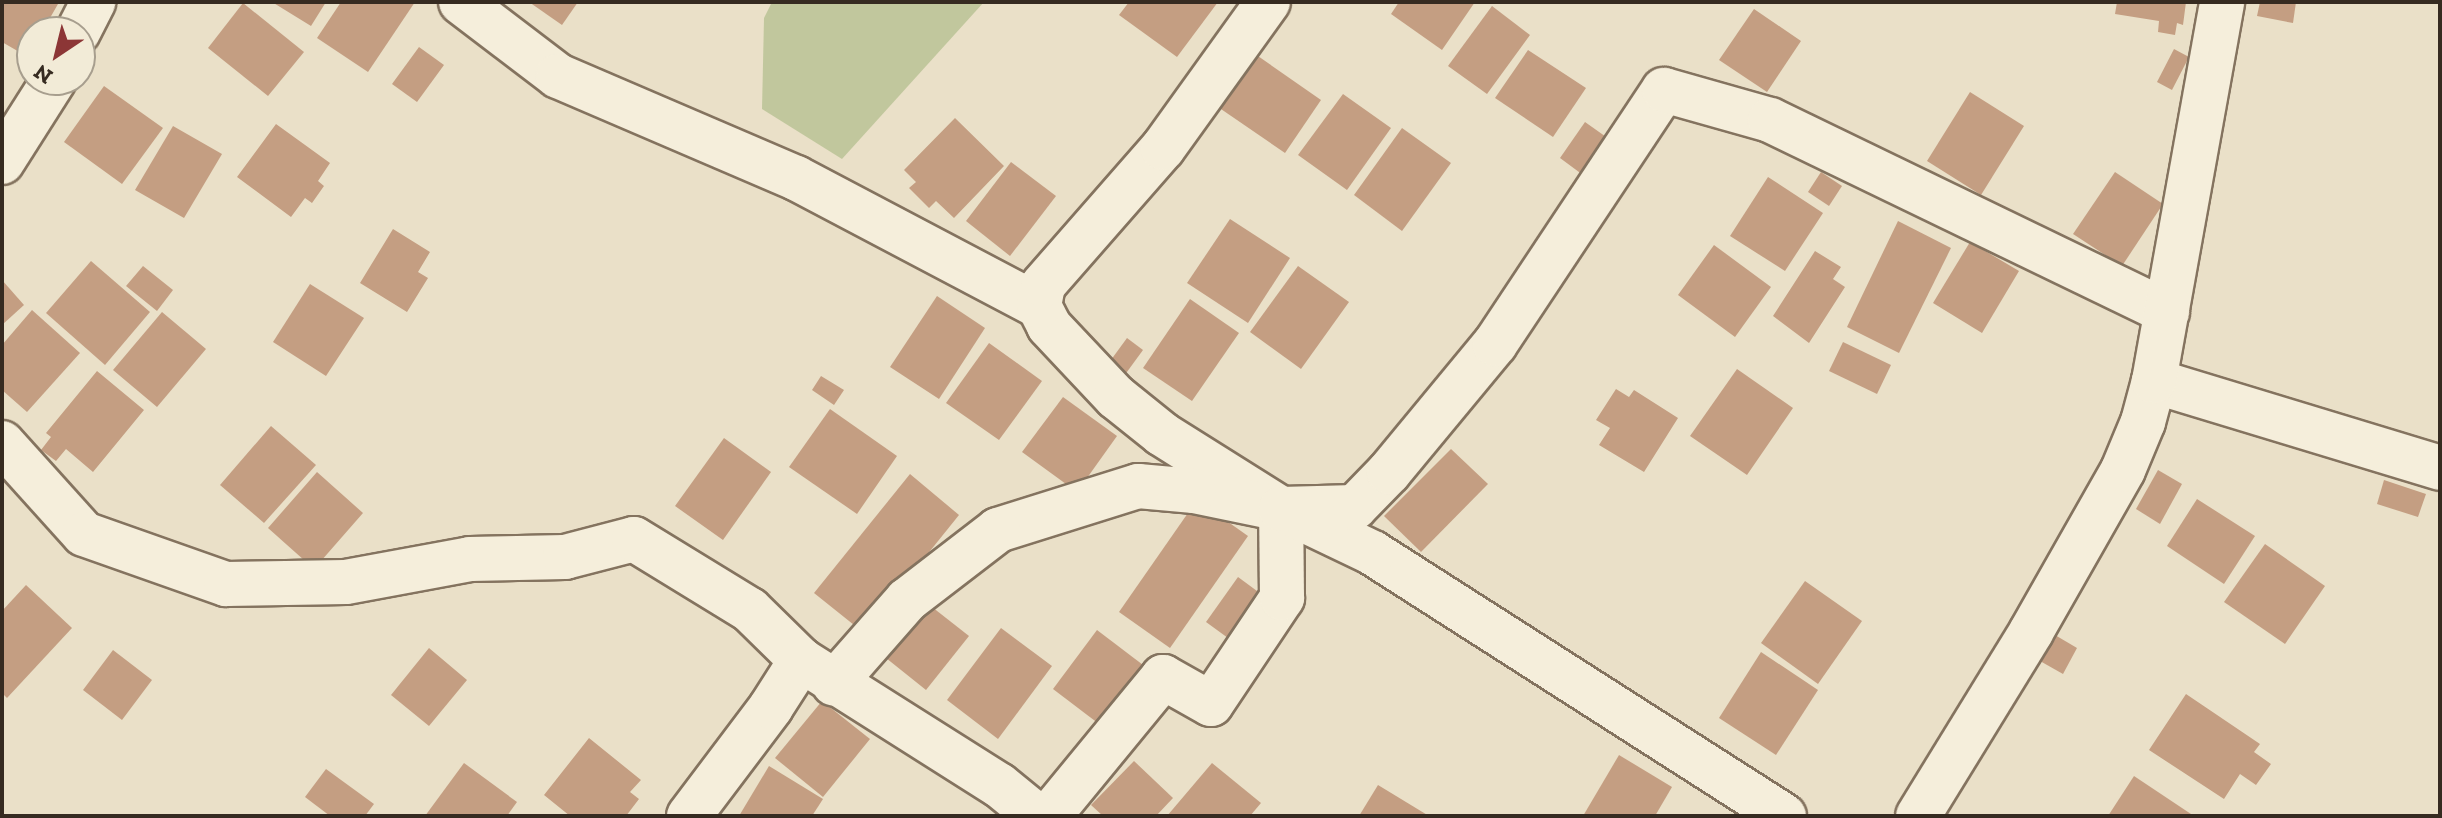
<!DOCTYPE html>
<style>
body{margin:0}
#map{position:relative;width:2442px;height:818px;overflow:hidden;background:#eae0c8;font-family:"Zilla Slab",serif}
div>[style]{position:absolute}
.green>*{inset:0;background:#c1c79d}
.building>*{inset:0;background:#c49e82}
.roads{filter:drop-shadow(2px 0 #84735f) drop-shadow(-2px 0 #84735f) drop-shadow(0 2px #84735f) drop-shadow(0 -2px #84735f)}
.minor>*{height:44px;margin:-22px;padding:0 22px;transform-origin:22px;border-radius:22px;background:#f5eedb}
span{translate:-50% -50%;white-space:nowrap;text-align:center;line-height:1.15;-webkit-text-stroke:6px #f2ebd7;paint-order:stroke}
.frame{position:absolute;inset:0;border:4px solid #362b21;pointer-events:none}
.north{position:absolute;left:16px;top:16px;width:80px;height:80px;box-sizing:border-box;background:#f2ebd7;border:2px solid #a79e8e;border-radius:50%;rotate:215deg;font-size:22px;font-weight:700;line-height:32px;text-align:center;color:#362b21}
.north::after{content:'';display:block;margin:auto;width:28px;height:36px;background:#8c3636;clip-path:polygon(50% 0,100% 100%,50% 72%,0 100%)}
</style>
<div id="map">
<div class="green">
<i style="clip-path:polygon(772px 2px,984px 2px,842px 159px,762px 109px,764px 18px)"></i>
</div>
<div class="building">
<i style="clip-path:polygon(2px 2px,58px 4px,42px 32px,32px 32px,28px 57px,2px 42px)"></i>
<i style="clip-path:polygon(272px 2px,326px 2px,311px 26px)"></i>
<i style="clip-path:polygon(341px 2px,415px 2px,368px 72px,317px 38px)"></i>
<i style="clip-path:polygon(529px 2px,578px 2px,562px 25px)"></i>
<i style="clip-path:polygon(1129px 2px,1218px 2px,1177px 57px,1119px 15px)"></i>
<i style="clip-path:polygon(1399px 2px,1475px 2px,1442px 50px,1391px 14px)"></i>
<i style="clip-path:polygon(2117px 2px,2186px 2px,2183px 25px,2177px 23px,2175px 35px,2158px 32px,2159px 21px,2115px 14px)"></i>
<i style="clip-path:polygon(2260px 2px,2296px 2px,2293px 23px,2257px 16px)"></i>
<i style="clip-path:polygon(243px 3px,304px 52px,268px 96px,208px 48px)"></i>
<i style="clip-path:polygon(1492px 6px,1530px 35px,1487px 94px,1448px 66px)"></i>
<i style="clip-path:polygon(1754px 9px,1801px 41px,1767px 92px,1719px 60px)"></i>
<i style="clip-path:polygon(419px 47px,444px 65px,417px 102px,392px 84px)"></i>
<i style="clip-path:polygon(2174px 49px,2189px 57px,2172px 90px,2157px 82px)"></i>
<i style="clip-path:polygon(1528px 50px,1586px 88px,1553px 137px,1495px 98px)"></i>
<i style="clip-path:polygon(1255px 54px,1321px 100px,1285px 153px,1218px 107px)"></i>
<i style="clip-path:polygon(104px 86px,163px 128px,122px 184px,64px 142px)"></i>
<i style="clip-path:polygon(1970px 92px,2024px 126px,1981px 195px,1927px 161px)"></i>
<i style="clip-path:polygon(1343px 94px,1391px 128px,1347px 190px,1298px 155px)"></i>
<i style="clip-path:polygon(955px 118px,1004px 166px,954px 218px,936px 201px,929px 208px,909px 188px,916px 182px,904px 170px)"></i>
<i style="clip-path:polygon(1585px 122px,1609px 139px,1583px 175px,1560px 158px)"></i>
<i style="clip-path:polygon(276px 124px,330px 163px,318px 181px,324px 186px,312px 203px,305px 198px,291px 217px,237px 177px)"></i>
<i style="clip-path:polygon(173px 126px,222px 154px,184px 218px,135px 190px)"></i>
<i style="clip-path:polygon(1402px 128px,1451px 163px,1402px 231px,1354px 195px)"></i>
<i style="clip-path:polygon(1011px 162px,1056px 196px,1010px 256px,966px 221px)"></i>
<i style="clip-path:polygon(1821px 172px,1842px 186px,1829px 206px,1808px 192px)"></i>
<i style="clip-path:polygon(2115px 172px,2163px 204px,2122px 266px,2073px 234px)"></i>
<i style="clip-path:polygon(1768px 177px,1823px 213px,1785px 271px,1730px 236px)"></i>
<i style="clip-path:polygon(1230px 219px,1290px 258px,1248px 323px,1187px 283px)"></i>
<i style="clip-path:polygon(1898px 221px,1951px 248px,1899px 353px,1847px 327px)"></i>
<i style="clip-path:polygon(393px 229px,430px 252px,418px 272px,428px 278px,407px 312px,360px 283px)"></i>
<i style="clip-path:polygon(1970px 242px,2019px 271px,1982px 333px,1933px 303px)"></i>
<i style="clip-path:polygon(1714px 245px,1771px 287px,1735px 337px,1678px 295px)"></i>
<i style="clip-path:polygon(1815px 251px,1841px 267px,1833px 279px,1845px 287px,1809px 343px,1773px 316px)"></i>
<i style="clip-path:polygon(91px 261px,150px 312px,105px 365px,46px 313px)"></i>
<i style="clip-path:polygon(143px 266px,173px 290px,157px 311px,126px 286px)"></i>
<i style="clip-path:polygon(1298px 266px,1349px 302px,1301px 369px,1250px 332px)"></i>
<i style="clip-path:polygon(2px 280px,24px 305px,2px 325px)"></i>
<i style="clip-path:polygon(310px 284px,364px 318px,326px 376px,273px 342px)"></i>
<i style="clip-path:polygon(937px 296px,985px 328px,939px 399px,890px 367px)"></i>
<i style="clip-path:polygon(1190px 299px,1239px 333px,1192px 401px,1143px 368px)"></i>
<i style="clip-path:polygon(32px 310px,80px 353px,27px 412px,2px 390px,2px 345px)"></i>
<i style="clip-path:polygon(162px 312px,206px 349px,157px 407px,113px 370px)"></i>
<i style="clip-path:polygon(1127px 338px,1143px 350px,1124px 376px,1108px 364px)"></i>
<i style="clip-path:polygon(1843px 342px,1891px 365px,1877px 394px,1829px 371px)"></i>
<i style="clip-path:polygon(989px 343px,1042px 381px,999px 440px,946px 403px)"></i>
<i style="clip-path:polygon(1737px 369px,1793px 408px,1747px 475px,1690px 436px)"></i>
<i style="clip-path:polygon(97px 371px,144px 410px,93px 472px,66px 449px,56px 461px,41px 450px,51px 437px,46px 433px)"></i>
<i style="clip-path:polygon(821px 376px,844px 390px,834px 405px,812px 390px)"></i>
<i style="clip-path:polygon(1616px 389px,1629px 397px,1634px 390px,1678px 418px,1644px 472px,1599px 445px,1610px 428px,1596px 420px)"></i>
<i style="clip-path:polygon(1063px 397px,1117px 436px,1077px 492px,1022px 452px)"></i>
<i style="clip-path:polygon(830px 409px,897px 456px,857px 514px,789px 467px)"></i>
<i style="clip-path:polygon(271px 426px,316px 465px,264px 523px,220px 485px)"></i>
<i style="clip-path:polygon(724px 438px,771px 472px,723px 540px,675px 506px)"></i>
<i style="clip-path:polygon(1451px 449px,1488px 484px,1421px 552px,1384px 516px)"></i>
<i style="clip-path:polygon(2158px 470px,2182px 484px,2160px 524px,2136px 509px)"></i>
<i style="clip-path:polygon(317px 472px,363px 513px,314px 569px,268px 528px)"></i>
<i style="clip-path:polygon(910px 474px,959px 515px,864px 633px,814px 593px)"></i>
<i style="clip-path:polygon(2384px 480px,2426px 494px,2418px 517px,2377px 504px)"></i>
<i style="clip-path:polygon(2197px 499px,2255px 536px,2224px 584px,2167px 546px)"></i>
<i style="clip-path:polygon(1197px 500px,1248px 536px,1170px 648px,1119px 612px)"></i>
<i style="clip-path:polygon(2265px 544px,2325px 586px,2285px 644px,2224px 602px)"></i>
<i style="clip-path:polygon(1238px 577px,1272px 602px,1239px 646px,1206px 622px)"></i>
<i style="clip-path:polygon(1805px 581px,1862px 621px,1818px 684px,1761px 643px)"></i>
<i style="clip-path:polygon(26px 585px,72px 628px,7px 698px,2px 693px,2px 611px)"></i>
<i style="clip-path:polygon(918px 596px,969px 636px,926px 690px,876px 650px)"></i>
<i style="clip-path:polygon(1001px 628px,1052px 666px,998px 739px,947px 700px)"></i>
<i style="clip-path:polygon(1097px 630px,1147px 668px,1103px 727px,1053px 689px)"></i>
<i style="clip-path:polygon(2055px 635px,2077px 648px,2063px 674px,2040px 661px)"></i>
<i style="clip-path:polygon(429px 648px,467px 680px,429px 726px,391px 695px)"></i>
<i style="clip-path:polygon(113px 650px,152px 680px,122px 720px,83px 690px)"></i>
<i style="clip-path:polygon(1761px 652px,1818px 690px,1776px 755px,1719px 718px)"></i>
<i style="clip-path:polygon(2186px 694px,2260px 744px,2254px 752px,2271px 764px,2256px 785px,2240px 774px,2224px 799px,2149px 750px)"></i>
<i style="clip-path:polygon(822px 701px,870px 739px,823px 797px,775px 758px)"></i>
<i style="clip-path:polygon(589px 738px,641px 780px,630px 792px,639px 799px,626px 816px,570px 816px,544px 795px)"></i>
<i style="clip-path:polygon(1619px 755px,1672px 787px,1655px 816px,1583px 816px)"></i>
<i style="clip-path:polygon(1134px 761px,1173px 798px,1156px 816px,1103px 816px,1091px 805px)"></i>
<i style="clip-path:polygon(464px 763px,517px 802px,507px 816px,425px 816px)"></i>
<i style="clip-path:polygon(1212px 763px,1261px 803px,1250px 816px,1167px 816px)"></i>
<i style="clip-path:polygon(769px 766px,823px 799px,812px 816px,739px 816px)"></i>
<i style="clip-path:polygon(326px 769px,374px 804px,365px 816px,330px 816px,305px 797px)"></i>
<i style="clip-path:polygon(2134px 776px,2194px 816px,2108px 816px)"></i>
<i style="clip-path:polygon(1378px 785px,1429px 816px,1359px 816px)"></i>
</div>
<div class="roads">
<div class="minor">
<i style="left:461px;top:2px;width:122px;rotate:37.3deg"></i>
<i style="left:558px;top:76px;width:259px;rotate:23.2deg"></i>
<i style="left:796px;top:178px;width:275px;rotate:27.8deg"></i>
<i style="left:1039px;top:306px;width:22px;rotate:63deg"></i>
<i style="left:1049px;top:326px;width:98px;rotate:46.7deg"></i>
<i style="left:1116px;top:397px;width:59px;rotate:38.8deg"></i>
<i style="left:1162px;top:434px;width:141px;rotate:32.2deg"></i>
<i style="left:1281px;top:509px;width:89px;rotate:-168.3deg"></i>
<i style="left:1194px;top:491px;width:56px;rotate:-174.9deg"></i>
<i style="left:1138px;top:486px;width:147px;rotate:162.6deg"></i>
<i style="left:998px;top:530px;width:115px;rotate:142.4deg"></i>
<i style="left:907px;top:600px;width:111px;rotate:131.3deg"></i>
<i style="left:78px;top:32px;width:34px;rotate:-63deg"></i>
<i style="left:2px;top:162px;width:97px;rotate:-57.6deg"></i>
<i style="left:1039px;top:306px;width:21px;rotate:-79deg"></i>
<i style="left:1043px;top:285px;width:182px;rotate:-48.8deg"></i>
<i style="left:1163px;top:148px;width:180px;rotate:-54.3deg"></i>
<i style="left:2154px;top:381px;width:299px;rotate:16.9deg"></i>
<i style="left:2px;top:443px;width:122px;rotate:48deg"></i>
<i style="left:84px;top:534px;width:151px;rotate:19.4deg"></i>
<i style="left:226px;top:584px;width:120px;rotate:-1deg"></i>
<i style="left:346px;top:582px;width:126px;rotate:-10.5deg"></i>
<i style="left:470px;top:559px;width:95px;rotate:-1.2deg"></i>
<i style="left:565px;top:557px;width:71px;rotate:-14.6deg"></i>
<i style="left:634px;top:539px;width:136px;rotate:31.5deg"></i>
<i style="left:750px;top:610px;width:71px;rotate:44.4deg"></i>
<i style="left:689px;top:816px;width:136px;rotate:-53deg"></i>
<i style="left:771px;top:707px;width:56px;rotate:-57.4deg"></i>
<i style="left:801px;top:660px;width:234px;rotate:32.3deg"></i>
<i style="left:999px;top:785px;width:49px;rotate:39.2deg"></i>
<i style="left:1049px;top:816px;width:180px;rotate:-50.6deg"></i>
<i style="left:1163px;top:677px;width:55px;rotate:29.4deg"></i>
<i style="left:1211px;top:704px;width:128px;rotate:-56.2deg"></i>
<i style="left:1282px;top:598px;width:89px;rotate:-90.6deg"></i>
<i style="left:1784px;top:816px;width:488px;rotate:-147.4deg"></i>
<i style="left:1373px;top:553px;width:102px;rotate:-154.4deg"></i>
<i style="left:1281px;top:509px;width:74px;rotate:-1.5deg"></i>
<i style="left:1355px;top:507px;width:49px;rotate:-45.8deg"></i>
<i style="left:1389px;top:472px;width:166px;rotate:-50.4deg"></i>
<i style="left:1495px;top:344px;width:305px;rotate:-56.4deg"></i>
<i style="left:1664px;top:90px;width:110px;rotate:15.8deg"></i>
<i style="left:1770px;top:120px;width:441px;rotate:25.8deg"></i>
<i style="left:1918px;top:816px;width:216px;rotate:-58.4deg"></i>
<i style="left:2031px;top:632px;width:186px;rotate:-60.4deg"></i>
<i style="left:2123px;top:470px;width:52px;rotate:-67.4deg"></i>
<i style="left:2143px;top:422px;width:42px;rotate:-75deg"></i>
<i style="left:2154px;top:381px;width:385px;rotate:-79.8deg"></i>
</div>
</div>
<div class="frame"></div>
<div class="north">N</div>
</div>
